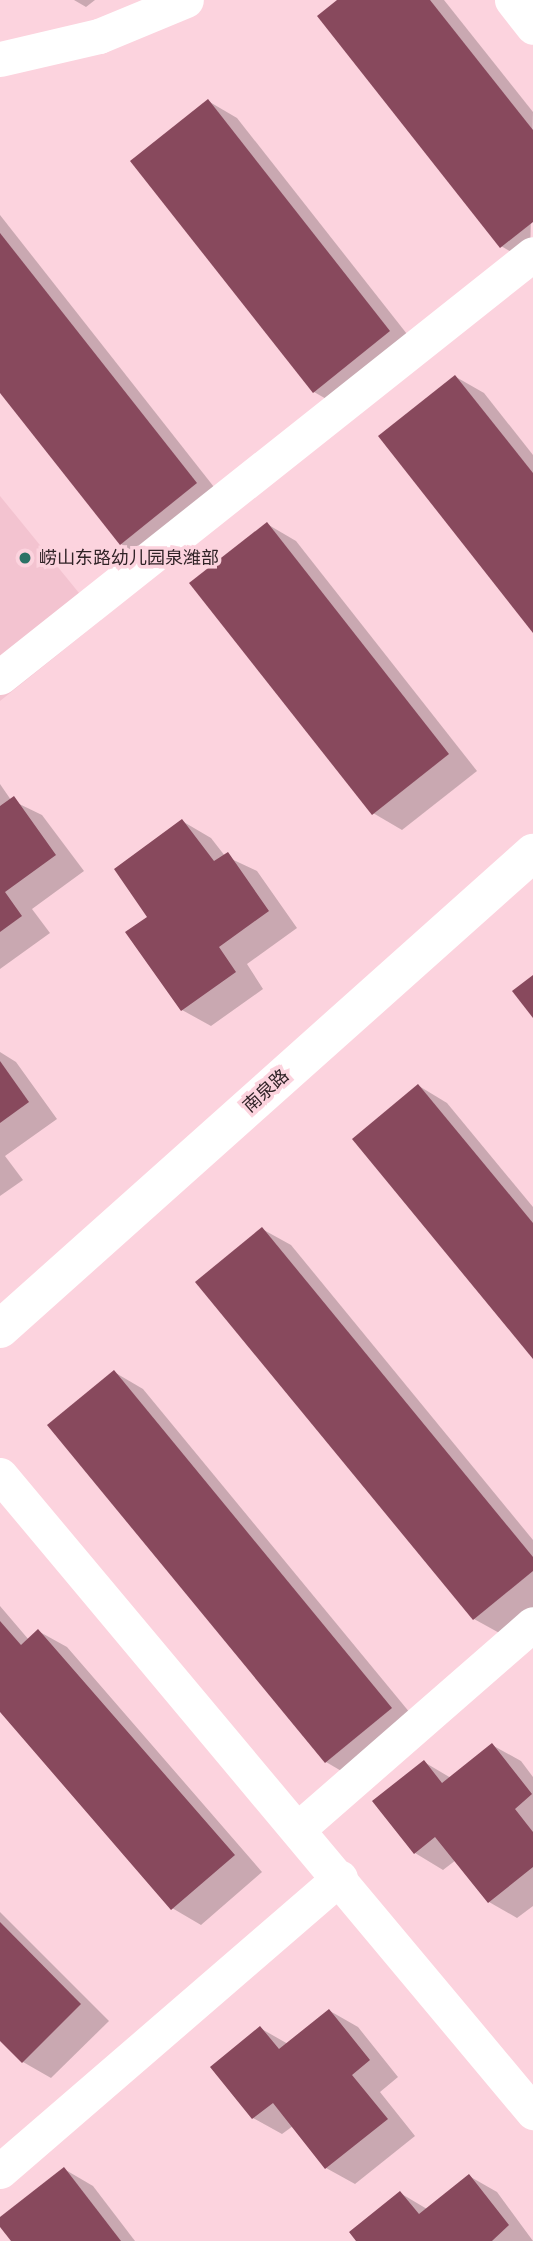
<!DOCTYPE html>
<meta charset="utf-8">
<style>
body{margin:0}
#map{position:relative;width:533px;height:2241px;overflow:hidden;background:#fcd3de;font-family:Arial,"Noto Sans SC",sans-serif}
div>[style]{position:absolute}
.built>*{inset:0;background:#f3c3d0}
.shadow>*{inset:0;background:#0003}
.building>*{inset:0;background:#88495d}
.lane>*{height:35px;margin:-17.5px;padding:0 17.5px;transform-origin:17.5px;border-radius:17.5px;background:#fff}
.secondary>*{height:38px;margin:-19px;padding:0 19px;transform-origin:19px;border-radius:19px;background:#fff}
.dots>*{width:19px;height:19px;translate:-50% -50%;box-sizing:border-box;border:4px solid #fcd3de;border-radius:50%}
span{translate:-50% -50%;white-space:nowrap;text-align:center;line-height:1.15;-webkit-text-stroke:7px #fcd3de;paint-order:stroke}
.poi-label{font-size:18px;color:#312327}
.left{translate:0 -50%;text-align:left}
.street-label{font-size:18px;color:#312327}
</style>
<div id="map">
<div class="built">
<i style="clip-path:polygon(0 496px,101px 620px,0 701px)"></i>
</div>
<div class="shadow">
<i style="clip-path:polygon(74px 0,95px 0,86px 7px)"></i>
<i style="clip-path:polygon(340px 0,444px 0,533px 112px,530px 263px,501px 246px)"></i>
<i style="clip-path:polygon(208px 101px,237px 118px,418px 348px,342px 408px,314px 392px)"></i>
<i style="clip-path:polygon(0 215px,225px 501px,149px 560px,121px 544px,0 390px)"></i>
<i style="clip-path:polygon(456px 377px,484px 393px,533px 455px,533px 631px)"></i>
<i style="clip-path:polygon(267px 524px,296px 541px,477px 771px,402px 830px,373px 813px)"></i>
<i style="clip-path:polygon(0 784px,11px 800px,42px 815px,84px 871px,32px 909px,50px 933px,0 969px)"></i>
<i style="clip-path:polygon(182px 821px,211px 838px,225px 856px,257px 871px,297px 928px,247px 964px,263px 989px,211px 1026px,182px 1010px)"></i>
<i style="clip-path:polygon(0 1052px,16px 1062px,57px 1119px,5px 1156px,23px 1180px,0 1196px)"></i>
<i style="clip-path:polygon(419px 1086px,447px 1103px,533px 1207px,533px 1357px)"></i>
<i style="clip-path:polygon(262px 1229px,291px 1245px,533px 1540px,533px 1611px,503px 1635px,474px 1619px,197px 1283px)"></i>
<i style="clip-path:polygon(114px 1372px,143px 1389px,420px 1725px,355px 1779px,326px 1762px)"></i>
<i style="clip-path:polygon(0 1606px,29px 1640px,38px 1631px,67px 1647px,262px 1872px,201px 1925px,172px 1908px,0 1710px)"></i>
<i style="clip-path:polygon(492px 1745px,521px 1761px,533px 1777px,533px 1906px,517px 1918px,489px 1902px,456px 1860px,443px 1870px,415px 1853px,424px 1762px,451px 1778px)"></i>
<i style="clip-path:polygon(0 1912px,109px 2021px,51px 2078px,23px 2062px,0 2039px)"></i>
<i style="clip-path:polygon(330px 2011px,358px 2027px,398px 2077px,380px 2092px,415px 2136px,355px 2184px,326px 2168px,293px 2126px,282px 2134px,253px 2118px,260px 2028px,288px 2044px)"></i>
<i style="clip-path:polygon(64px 2169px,93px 2186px,135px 2241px,13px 2241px,0 2219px)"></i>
<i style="clip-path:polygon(469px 2176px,497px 2192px,533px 2241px,358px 2241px,400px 2193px,427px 2209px)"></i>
</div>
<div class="building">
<i style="clip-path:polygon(337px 0,430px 0,533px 130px,533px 222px,500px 248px,317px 16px)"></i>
<i style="clip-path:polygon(208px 99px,390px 331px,313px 393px,130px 161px)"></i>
<i style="clip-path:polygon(0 233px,197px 483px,120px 545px,0 393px)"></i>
<i style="clip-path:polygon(455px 375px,533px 473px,533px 633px,378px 436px)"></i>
<i style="clip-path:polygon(267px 522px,449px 754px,372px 815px,189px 583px)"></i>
<i style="clip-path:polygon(14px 796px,56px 855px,5px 892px,22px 916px,0 932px,0 806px)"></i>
<i style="clip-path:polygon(182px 819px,214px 861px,228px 852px,269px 911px,219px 947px,236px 972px,181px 1011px,125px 932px,147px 917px,114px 869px)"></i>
<i style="clip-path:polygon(533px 975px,533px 1018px,512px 991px)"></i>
<i style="clip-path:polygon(0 1061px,29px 1102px,0 1123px)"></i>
<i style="clip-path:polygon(418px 1084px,533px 1223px,533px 1359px,352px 1139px)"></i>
<i style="clip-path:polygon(262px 1227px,533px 1557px,533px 1571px,473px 1620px,195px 1282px)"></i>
<i style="clip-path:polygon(114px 1370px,392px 1708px,325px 1763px,47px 1425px)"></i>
<i style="clip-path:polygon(0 1621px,21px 1645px,38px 1629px,235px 1855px,171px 1910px,0 1712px)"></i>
<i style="clip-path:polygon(492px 1743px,532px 1794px,515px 1809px,533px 1832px,533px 1867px,488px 1903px,435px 1837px,414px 1854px,372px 1801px,424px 1760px,442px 1783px)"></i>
<i style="clip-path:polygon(0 1922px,81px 2004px,22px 2063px,0 2041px)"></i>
<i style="clip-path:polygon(329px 2009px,370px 2060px,352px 2075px,388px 2119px,325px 2169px,273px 2103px,252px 2119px,210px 2067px,260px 2026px,279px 2049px)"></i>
<i style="clip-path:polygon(64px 2167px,121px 2241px,11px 2241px,0 2227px,0 2217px)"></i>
<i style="clip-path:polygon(469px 2174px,509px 2225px,492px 2241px,356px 2241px,349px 2232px,400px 2191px,419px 2214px)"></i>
</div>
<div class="lane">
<i style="left:512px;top:0;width:34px;rotate:52deg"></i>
<i style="left:0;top:59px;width:102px;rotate:-13.1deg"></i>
<i style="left:99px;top:36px;width:94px;rotate:-22.5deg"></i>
<i style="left:0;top:677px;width:680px;rotate:-38.44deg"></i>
<i style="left:0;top:1475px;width:831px;rotate:50.08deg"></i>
<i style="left:299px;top:1828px;width:310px;rotate:-41.1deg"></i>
<i style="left:0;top:2171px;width:449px;rotate:-40.8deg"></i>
</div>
<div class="secondary">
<i style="left:0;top:1329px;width:715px;rotate:-41.77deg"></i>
</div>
<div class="dots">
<i style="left:25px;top:558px;background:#2c7266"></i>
</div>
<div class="poi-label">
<span class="left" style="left:39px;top:558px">崂山东路幼儿园泉潍部</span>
</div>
<div class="street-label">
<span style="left:266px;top:1091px;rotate:-42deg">南泉路</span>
</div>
</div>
